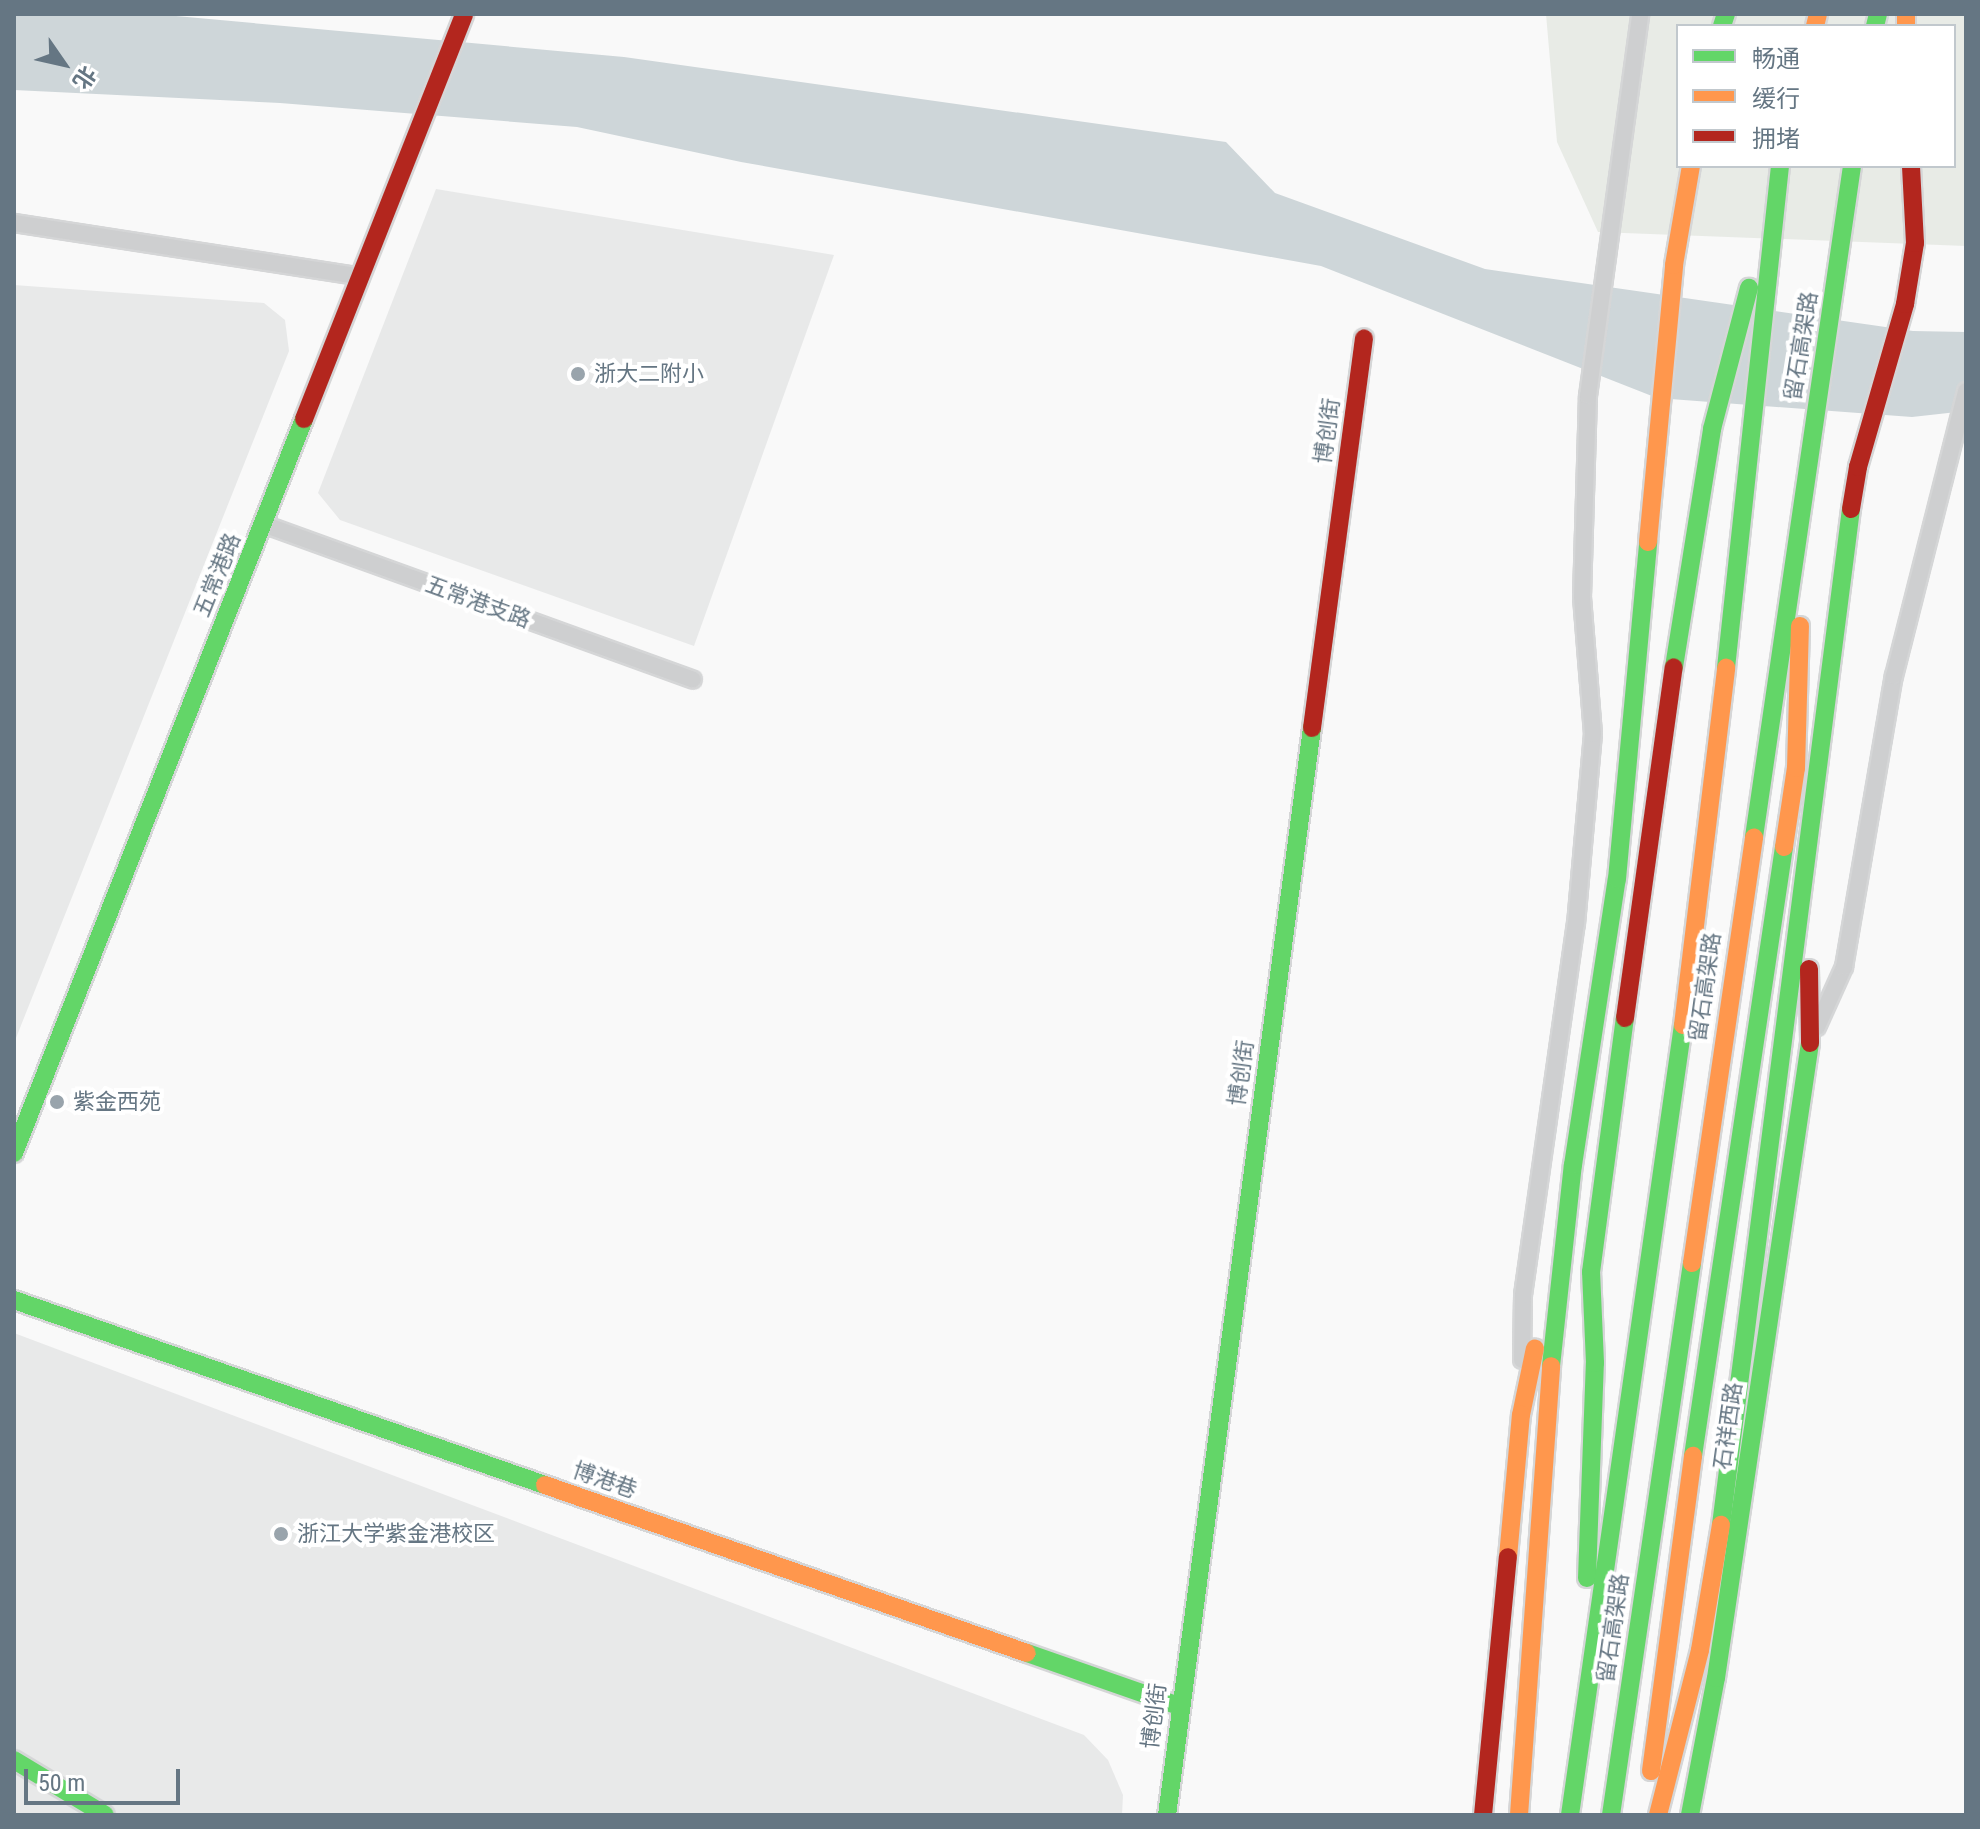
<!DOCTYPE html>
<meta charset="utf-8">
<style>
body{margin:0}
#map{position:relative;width:1980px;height:1829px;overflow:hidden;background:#f9f9f9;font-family:"Roboto Condensed","Noto Sans SC",sans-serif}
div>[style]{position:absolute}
.built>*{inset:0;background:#e8e9e9}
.green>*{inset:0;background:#e8ebe6}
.water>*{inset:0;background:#ced6d9}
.roads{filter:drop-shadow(2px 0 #d5d6d7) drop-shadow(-2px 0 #d5d6d7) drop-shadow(0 2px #d5d6d7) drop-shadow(0 -2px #d5d6d7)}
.street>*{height:16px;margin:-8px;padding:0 8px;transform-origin:8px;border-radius:8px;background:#cecfd0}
.fast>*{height:18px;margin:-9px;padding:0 9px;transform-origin:9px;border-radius:9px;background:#63d668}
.slow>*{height:18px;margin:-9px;padding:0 9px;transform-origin:9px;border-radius:9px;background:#ff974d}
.jam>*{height:18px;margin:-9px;padding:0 9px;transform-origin:9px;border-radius:9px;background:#b3261e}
.dots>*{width:22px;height:22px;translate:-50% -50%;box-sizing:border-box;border:4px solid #fff;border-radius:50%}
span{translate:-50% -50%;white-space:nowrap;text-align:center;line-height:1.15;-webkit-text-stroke:8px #fff;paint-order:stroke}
.street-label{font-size:22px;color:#657683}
.poi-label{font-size:22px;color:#657683}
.left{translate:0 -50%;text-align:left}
.frame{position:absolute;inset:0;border:16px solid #657683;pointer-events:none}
.legend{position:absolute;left:1676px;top:24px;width:280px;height:144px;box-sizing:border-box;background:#fff;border:2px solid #c1c8cd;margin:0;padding:10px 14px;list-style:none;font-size:24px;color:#657683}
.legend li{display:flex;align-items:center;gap:16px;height:40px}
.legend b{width:40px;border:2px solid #c1c8cd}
.north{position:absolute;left:24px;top:24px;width:80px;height:80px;-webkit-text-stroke:6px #fff;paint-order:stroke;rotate:124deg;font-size:22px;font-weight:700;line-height:32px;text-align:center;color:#657683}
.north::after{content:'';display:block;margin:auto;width:28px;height:36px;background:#657683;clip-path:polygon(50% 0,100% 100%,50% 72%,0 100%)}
.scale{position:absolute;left:24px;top:1769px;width:156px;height:36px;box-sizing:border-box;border:4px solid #657683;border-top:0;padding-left:10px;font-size:24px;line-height:28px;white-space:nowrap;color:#657683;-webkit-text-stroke:6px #fff;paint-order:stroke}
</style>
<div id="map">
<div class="built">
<i style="clip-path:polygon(436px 189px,834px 255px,694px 646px,340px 520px,318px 493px)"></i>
<i style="clip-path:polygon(14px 285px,264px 303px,285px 320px,289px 351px,14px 1043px)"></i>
<i style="clip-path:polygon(14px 1333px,1084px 1735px,1108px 1760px,1123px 1795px,1122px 1815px,14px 1815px)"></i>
</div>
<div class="green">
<i style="clip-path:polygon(evenodd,1546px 14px,1966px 14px,1966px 246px,1598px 232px,1557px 142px,1546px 14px,1678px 26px,1954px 26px,1954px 166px,1678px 166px,1678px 26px)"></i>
</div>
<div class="water">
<i style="clip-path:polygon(14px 14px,154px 14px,624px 57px,1226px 142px,1275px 193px,1485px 269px,1913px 331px,1966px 332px,1966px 411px,1912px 417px,1657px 398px,1321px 266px,741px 162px,577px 127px,280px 103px,14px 90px)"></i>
</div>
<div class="roads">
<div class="street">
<i style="left:14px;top:223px;width:351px;rotate:8.8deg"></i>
<i style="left:263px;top:524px;width:457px;rotate:19.9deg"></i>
<i style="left:1817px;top:1027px;width:66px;rotate:-65.8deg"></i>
<i style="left:1844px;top:967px;width:295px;rotate:-80.3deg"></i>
<i style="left:1894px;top:676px;width:294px;rotate:-75.8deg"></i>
<i style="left:1522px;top:1360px;width:65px;rotate:-89.1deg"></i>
<i style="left:1523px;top:1295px;width:375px;rotate:-81.9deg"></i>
<i style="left:1576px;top:924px;width:191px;rotate:-84.9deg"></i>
<i style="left:1593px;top:734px;width:137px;rotate:-94.6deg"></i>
<i style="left:1582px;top:597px;width:201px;rotate:-88.3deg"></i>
<i style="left:1588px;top:396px;width:386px;rotate:-82.2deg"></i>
</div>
<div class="fast">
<i style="left:1722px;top:26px;width:13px;rotate:-72deg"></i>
<i style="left:1875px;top:26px;width:12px;rotate:-76deg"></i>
<i style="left:1674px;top:667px;width:241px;rotate:-80.9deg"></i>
<i style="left:1712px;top:429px;width:146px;rotate:-75.3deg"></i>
<i style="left:1726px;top:668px;width:505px;rotate:-83.86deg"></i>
<i style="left:1754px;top:837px;width:678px;rotate:-81.69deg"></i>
<i style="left:14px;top:1153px;width:789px;rotate:-68.44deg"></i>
<i style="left:14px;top:1300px;width:562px;rotate:19.21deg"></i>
<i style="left:1551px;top:1366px;width:202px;rotate:-83.8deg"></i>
<i style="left:1573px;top:1165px;width:289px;rotate:-81.3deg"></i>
<i style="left:1617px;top:879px;width:338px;rotate:-84.7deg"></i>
<i style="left:1693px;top:1456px;width:616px;rotate:-81.5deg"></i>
<i style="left:1721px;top:1525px;width:1024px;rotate:-82.71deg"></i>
<i style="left:1587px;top:1578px;width:215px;rotate:-87.9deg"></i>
<i style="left:1595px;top:1363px;width:91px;rotate:-92.5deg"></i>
<i style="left:1591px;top:1272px;width:256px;rotate:-82.4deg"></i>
<i style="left:1027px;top:1653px;width:161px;rotate:19.2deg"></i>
<i style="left:14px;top:1760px;width:106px;rotate:31.1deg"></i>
<i style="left:1167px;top:1815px;width:1097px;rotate:-82.4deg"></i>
<i style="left:1570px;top:1815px;width:798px;rotate:-81.86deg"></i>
<i style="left:1611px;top:1815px;width:558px;rotate:-81.65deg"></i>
<i style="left:1690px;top:1815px;width:139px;rotate:-79.3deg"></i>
<i style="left:1716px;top:1678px;width:642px;rotate:-81.58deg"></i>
</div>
<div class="slow">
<i style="left:1906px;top:14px;width:12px;rotate:90deg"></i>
<i style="left:1815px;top:26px;width:12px;rotate:-76deg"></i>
<i style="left:1648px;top:542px;width:278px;rotate:-84.6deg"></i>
<i style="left:1674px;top:265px;width:100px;rotate:-80.3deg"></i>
<i style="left:1784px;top:847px;width:80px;rotate:-81.4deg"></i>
<i style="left:1796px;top:768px;width:142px;rotate:-88.4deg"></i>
<i style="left:1683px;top:1025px;width:360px;rotate:-83.1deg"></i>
<i style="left:1692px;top:1263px;width:430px;rotate:-81.7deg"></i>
<i style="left:1521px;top:1415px;width:68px;rotate:-78.2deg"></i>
<i style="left:545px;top:1485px;width:510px;rotate:19.22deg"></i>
<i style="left:1508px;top:1557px;width:143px;rotate:-84.8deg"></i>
<i style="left:1651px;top:1771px;width:318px;rotate:-82.4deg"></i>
<i style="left:1519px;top:1815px;width:450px;rotate:-85.9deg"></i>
<i style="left:1658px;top:1815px;width:170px;rotate:-75.7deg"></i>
<i style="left:1700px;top:1650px;width:127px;rotate:-80.5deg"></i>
</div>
<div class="jam">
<i style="left:304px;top:419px;width:435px;rotate:-68.4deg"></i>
<i style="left:1851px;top:509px;width:43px;rotate:-80.5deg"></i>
<i style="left:1858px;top:467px;width:170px;rotate:-73.9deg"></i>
<i style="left:1905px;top:304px;width:62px;rotate:-80.7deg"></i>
<i style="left:1915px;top:243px;width:77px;rotate:-93deg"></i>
<i style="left:1312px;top:728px;width:393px;rotate:-82.4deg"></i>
<i style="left:1809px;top:969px;width:74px;rotate:89.2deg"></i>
<i style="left:1625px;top:1018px;width:354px;rotate:-82.1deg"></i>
<i style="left:1483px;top:1815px;width:259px;rotate:-84.5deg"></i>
</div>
</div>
<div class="dots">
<i style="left:578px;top:374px;background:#99a4ac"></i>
<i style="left:57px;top:1102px;background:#99a4ac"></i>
<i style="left:281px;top:1534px;background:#99a4ac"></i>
</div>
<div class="street-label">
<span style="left:1801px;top:346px;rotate:-81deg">留石高架路</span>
<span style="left:1327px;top:431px;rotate:-82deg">博创街</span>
<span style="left:217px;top:575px;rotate:-68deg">五常港路</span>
<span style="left:478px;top:602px;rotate:20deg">五常港支路</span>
<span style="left:1705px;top:987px;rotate:-82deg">留石高架路</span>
<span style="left:1241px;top:1073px;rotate:-82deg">博创街</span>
<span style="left:1728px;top:1426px;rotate:-82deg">石祥西路</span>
<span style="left:605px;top:1480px;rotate:19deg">博港巷</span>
<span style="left:1613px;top:1628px;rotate:-82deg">留石高架路</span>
<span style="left:1154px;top:1716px;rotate:-83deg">博创街</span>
</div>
<div class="poi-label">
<span class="left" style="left:594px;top:374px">浙大二附小</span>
<span class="left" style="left:73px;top:1102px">紫金西苑</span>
<span class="left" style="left:297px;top:1534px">浙江大学紫金港校区</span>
</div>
<div class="frame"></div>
<ul class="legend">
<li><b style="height:10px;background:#63d668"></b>畅通</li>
<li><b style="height:10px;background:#ff974d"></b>缓行</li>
<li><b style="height:10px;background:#b3261e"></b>拥堵</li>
</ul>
<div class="north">北</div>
<div class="scale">50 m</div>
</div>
